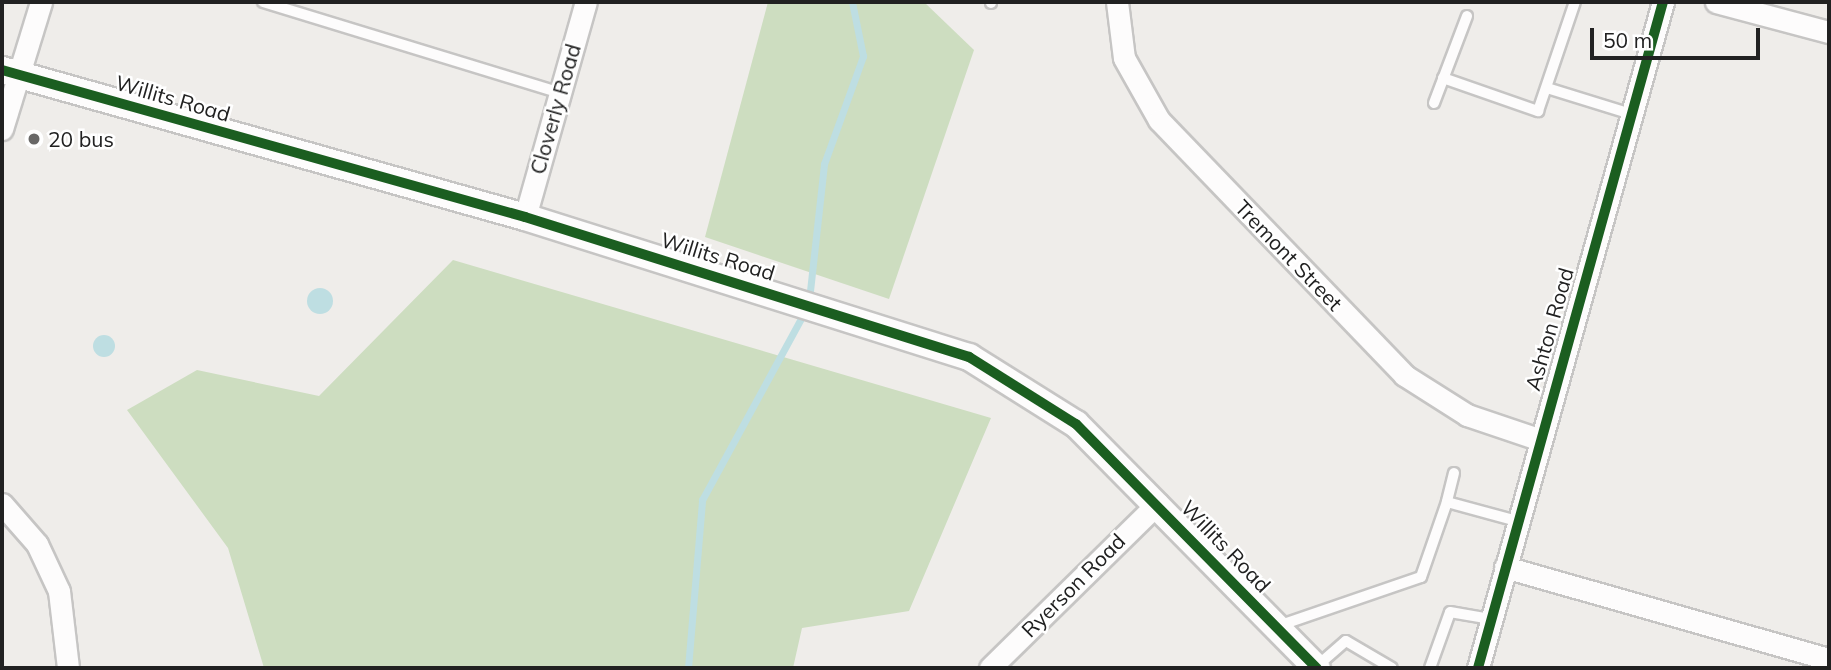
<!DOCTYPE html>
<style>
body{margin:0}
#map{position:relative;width:1831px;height:670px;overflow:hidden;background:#efedea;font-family:Mulish,sans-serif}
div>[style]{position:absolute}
.forest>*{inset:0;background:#cdddc0}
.water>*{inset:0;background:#bedee2}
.round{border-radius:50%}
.stream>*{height:7px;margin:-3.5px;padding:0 3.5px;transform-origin:3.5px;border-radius:3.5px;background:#bedee2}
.roads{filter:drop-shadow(2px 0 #c6c5c4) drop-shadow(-2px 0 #c6c5c4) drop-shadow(0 2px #c6c5c4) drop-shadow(0 -2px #c6c5c4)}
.service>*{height:10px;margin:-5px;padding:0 5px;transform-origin:5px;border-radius:5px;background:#fdfcfc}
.minor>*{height:21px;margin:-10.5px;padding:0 10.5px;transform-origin:10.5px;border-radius:10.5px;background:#fdfcfc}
.tertiary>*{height:26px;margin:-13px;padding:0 13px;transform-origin:13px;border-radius:13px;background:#fdfcfc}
.cycleway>*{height:10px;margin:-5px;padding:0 5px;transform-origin:5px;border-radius:5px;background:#1b5e20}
.dots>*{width:19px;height:19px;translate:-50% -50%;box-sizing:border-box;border:4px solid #fff;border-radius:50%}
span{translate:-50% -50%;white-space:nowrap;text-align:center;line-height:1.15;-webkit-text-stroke:5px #fff;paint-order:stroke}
.street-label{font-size:21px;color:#212121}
.poi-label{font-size:21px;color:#212121}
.left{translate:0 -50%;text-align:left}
.frame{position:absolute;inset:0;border:4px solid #212121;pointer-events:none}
.scale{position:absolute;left:1590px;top:28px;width:170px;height:32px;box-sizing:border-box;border:4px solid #212121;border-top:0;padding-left:9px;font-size:21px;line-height:24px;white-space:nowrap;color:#212121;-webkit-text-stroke:5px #fff;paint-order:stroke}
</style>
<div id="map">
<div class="forest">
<i style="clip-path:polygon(768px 2px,924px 2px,974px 50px,889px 299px,705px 237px)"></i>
<i style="clip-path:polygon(453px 260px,991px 418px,909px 611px,802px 628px,793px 668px,264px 668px,228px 548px,127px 410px,197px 370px,319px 396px)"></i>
</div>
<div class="water">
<i class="round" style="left:307px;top:288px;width:26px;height:26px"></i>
<i class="round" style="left:93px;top:335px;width:22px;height:22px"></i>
</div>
<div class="stream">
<i style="left:809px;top:300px;width:137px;rotate:-83.7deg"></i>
<i style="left:824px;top:164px;width:115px;rotate:-70.1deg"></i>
<i style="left:863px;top:56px;width:55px;rotate:-101.5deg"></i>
<i style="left:688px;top:668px;width:169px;rotate:-85.2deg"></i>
<i style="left:702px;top:500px;width:215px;rotate:-61.4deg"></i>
</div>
<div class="roads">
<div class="service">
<i style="left:263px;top:2px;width:311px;rotate:17deg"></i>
<i style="left:991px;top:3px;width:1px;rotate:-90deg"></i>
<i style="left:1443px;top:78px;width:101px;rotate:19.2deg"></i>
<i style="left:1538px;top:111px;width:115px;rotate:-71.3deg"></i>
<i style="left:1547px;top:88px;width:88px;rotate:17.2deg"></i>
<i style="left:1434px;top:103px;width:93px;rotate:-69.2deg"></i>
<i style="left:1454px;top:473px;width:30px;rotate:104deg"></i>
<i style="left:1447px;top:502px;width:73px;rotate:15.2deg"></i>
<i style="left:1278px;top:626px;width:151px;rotate:-18.9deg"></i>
<i style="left:1421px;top:577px;width:79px;rotate:-70.9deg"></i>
<i style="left:1317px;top:666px;width:38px;rotate:-41deg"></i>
<i style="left:1346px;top:641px;width:53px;rotate:30.4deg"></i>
<i style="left:1430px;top:668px;width:59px;rotate:-70.3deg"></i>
<i style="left:1450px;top:612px;width:42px;rotate:9.7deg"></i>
</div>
<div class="minor">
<i style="left:1117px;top:2px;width:56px;rotate:82.9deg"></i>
<i style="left:1124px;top:58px;width:71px;rotate:60.6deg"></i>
<i style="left:1159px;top:120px;width:354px;rotate:46.1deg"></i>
<i style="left:1404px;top:375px;width:75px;rotate:32.4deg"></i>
<i style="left:1467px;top:415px;width:75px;rotate:18.7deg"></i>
<i style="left:1716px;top:2px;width:117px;rotate:14.9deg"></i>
<i style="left:2px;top:129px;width:133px;rotate:-72.9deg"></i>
<i style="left:525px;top:217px;width:223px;rotate:-74.2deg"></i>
<i style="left:2px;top:504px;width:53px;rotate:48.8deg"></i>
<i style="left:37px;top:544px;width:52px;rotate:64.9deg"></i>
<i style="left:59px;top:591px;width:78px;rotate:83.3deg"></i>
<i style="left:1505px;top:567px;width:337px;rotate:15.9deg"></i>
<i style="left:990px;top:668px;width:235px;rotate:-44.5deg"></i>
<i style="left:1478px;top:668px;width:691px;rotate:-74.48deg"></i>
</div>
<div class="tertiary">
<i style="left:2px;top:70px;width:543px;rotate:15.7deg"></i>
<i style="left:525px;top:217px;width:466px;rotate:17.5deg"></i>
<i style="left:969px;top:357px;width:126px;rotate:32.1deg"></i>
<i style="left:1076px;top:424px;width:343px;rotate:45.4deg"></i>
</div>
</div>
<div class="cycleway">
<i style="left:2px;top:70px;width:543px;rotate:15.7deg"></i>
<i style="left:525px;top:217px;width:466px;rotate:17.5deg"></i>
<i style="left:969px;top:357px;width:126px;rotate:32.1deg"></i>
<i style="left:1076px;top:424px;width:343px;rotate:45.4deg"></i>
<i style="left:1478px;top:668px;width:691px;rotate:-74.48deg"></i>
</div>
<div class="dots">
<i style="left:34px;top:139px;background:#696867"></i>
</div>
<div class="street-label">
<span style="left:173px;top:98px;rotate:16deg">Willits Road</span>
<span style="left:555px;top:109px;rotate:-74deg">Cloverly Road</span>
<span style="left:1289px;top:255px;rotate:46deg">Tremont Street</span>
<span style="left:718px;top:256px;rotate:17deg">Willits Road</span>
<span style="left:1549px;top:329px;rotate:-74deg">Ashton Road</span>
<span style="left:1226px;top:546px;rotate:46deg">Willits Road</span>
<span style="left:1073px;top:585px;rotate:-45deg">Ryerson Road</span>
</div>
<div class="poi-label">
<span class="left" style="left:48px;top:139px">20 bus</span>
</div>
<div class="frame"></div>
<div class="scale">50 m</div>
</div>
